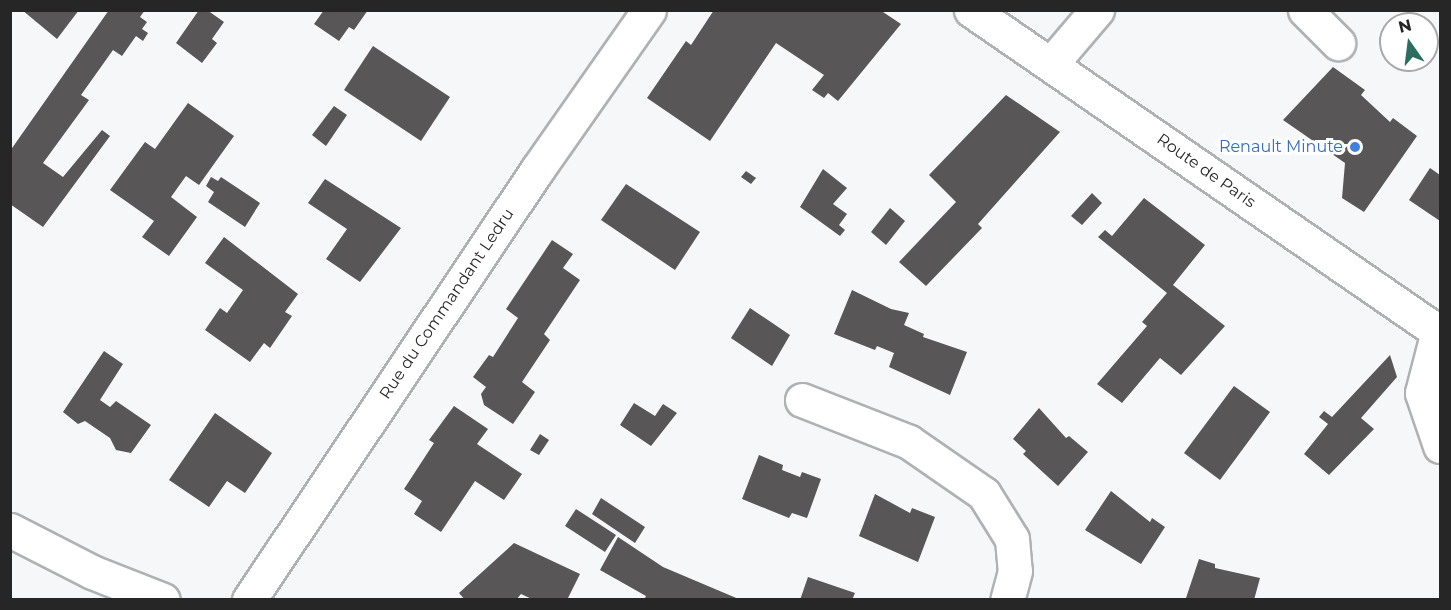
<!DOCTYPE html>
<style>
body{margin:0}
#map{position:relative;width:1451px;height:610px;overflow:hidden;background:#f6f7f9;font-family:Montserrat,sans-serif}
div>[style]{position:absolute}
.building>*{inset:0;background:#585656}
.roads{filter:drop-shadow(2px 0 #b0b1b3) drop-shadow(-2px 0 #b0b1b3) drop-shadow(0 2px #b0b1b3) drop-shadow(0 -2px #b0b1b3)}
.minor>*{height:33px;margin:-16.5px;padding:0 16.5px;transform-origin:16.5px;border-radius:16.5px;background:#fff}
.major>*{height:33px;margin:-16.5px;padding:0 16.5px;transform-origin:16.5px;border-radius:16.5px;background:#fff}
.dots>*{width:16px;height:16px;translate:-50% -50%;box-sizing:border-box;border:3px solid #fff;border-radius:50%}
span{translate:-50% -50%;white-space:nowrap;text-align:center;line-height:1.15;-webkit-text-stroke:6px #fff;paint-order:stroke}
.shop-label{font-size:16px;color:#366cbe}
.right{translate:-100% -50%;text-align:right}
.street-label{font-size:16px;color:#262627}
.frame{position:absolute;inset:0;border:12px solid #262627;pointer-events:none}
.north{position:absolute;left:1379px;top:12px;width:60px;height:60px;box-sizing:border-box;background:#fff;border:2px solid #a8a8a9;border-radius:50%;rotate:346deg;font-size:16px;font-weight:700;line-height:24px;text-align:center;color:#262627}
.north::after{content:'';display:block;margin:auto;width:21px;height:27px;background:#2b6e5f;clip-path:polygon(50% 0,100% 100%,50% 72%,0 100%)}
</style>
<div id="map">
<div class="building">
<i style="clip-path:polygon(22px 10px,79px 10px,57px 39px)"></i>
<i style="clip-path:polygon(109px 10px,145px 10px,140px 17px,147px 22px,142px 29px,148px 33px,143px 41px,136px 36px,122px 56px,113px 50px,81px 95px,89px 100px,43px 163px,63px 177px,102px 130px,110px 136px,43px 227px,10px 204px,10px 151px)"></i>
<i style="clip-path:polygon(199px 10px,207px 10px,224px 22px,212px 39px,217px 43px,202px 63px,176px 43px)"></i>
<i style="clip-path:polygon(324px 10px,368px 10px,354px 30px,349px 27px,339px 41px,314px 24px)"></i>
<i style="clip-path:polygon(714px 10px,880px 10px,901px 24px,838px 101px,828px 93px,824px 98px,812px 90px,824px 75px,776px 43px,710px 141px,647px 98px,686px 41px,691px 45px)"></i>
<i style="clip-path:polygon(373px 46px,450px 97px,421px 141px,344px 90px)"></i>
<i style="clip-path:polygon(1333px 67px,1365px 90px,1361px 95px,1390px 122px,1393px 118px,1417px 136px,1364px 212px,1342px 198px,1345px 163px,1283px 120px)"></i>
<i style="clip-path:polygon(1006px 95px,1060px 132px,978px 224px,982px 228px,926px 286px,899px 262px,956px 202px,929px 175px)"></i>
<i style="clip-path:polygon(188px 103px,234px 136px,199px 185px,186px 176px,171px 197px,197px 217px,169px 256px,142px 237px,154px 221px,110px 190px,145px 142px,155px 149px)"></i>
<i style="clip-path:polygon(334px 106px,347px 115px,326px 146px,312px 135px)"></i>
<i style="clip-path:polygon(1430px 168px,1440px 175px,1440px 221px,1409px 200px)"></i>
<i style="clip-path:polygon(823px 169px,847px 188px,833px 204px,847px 214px,839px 225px,845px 230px,840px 236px,800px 207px)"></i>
<i style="clip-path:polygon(746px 171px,756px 178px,751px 184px,741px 177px)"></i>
<i style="clip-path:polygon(211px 177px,218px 181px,221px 177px,260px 203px,245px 227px,208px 202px,214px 192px,206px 186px)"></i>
<i style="clip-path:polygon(325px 179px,401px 228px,360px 282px,326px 259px,347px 229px,308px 203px)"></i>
<i style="clip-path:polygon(626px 184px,700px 232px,675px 270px,601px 220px)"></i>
<i style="clip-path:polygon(1092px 193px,1102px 203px,1082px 225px,1071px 216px)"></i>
<i style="clip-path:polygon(1144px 198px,1205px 245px,1173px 285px,1225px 326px,1181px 375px,1160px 358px,1122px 403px,1097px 384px,1147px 326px,1142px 322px,1167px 293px,1098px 237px,1105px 230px,1112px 236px)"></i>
<i style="clip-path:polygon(890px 208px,905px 221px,886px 245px,871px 232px)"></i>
<i style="clip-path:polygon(224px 237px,298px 294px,285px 312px,292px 316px,270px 348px,264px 343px,250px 362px,205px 330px,220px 308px,227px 313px,243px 290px,205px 263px)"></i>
<i style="clip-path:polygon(552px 240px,573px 254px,563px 268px,580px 280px,544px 334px,550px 340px,522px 382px,535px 392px,513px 424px,484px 405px,481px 394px,486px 387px,473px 377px,489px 355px,493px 357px,518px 318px,506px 309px)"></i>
<i style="clip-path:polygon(852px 290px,891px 309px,909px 313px,904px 325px,924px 334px,923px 337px,967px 352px,950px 395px,889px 367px,894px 353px,877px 346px,875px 350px,834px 334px)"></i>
<i style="clip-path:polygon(750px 308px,790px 335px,772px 366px,731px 338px)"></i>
<i style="clip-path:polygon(104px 351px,123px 364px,100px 400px,110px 407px,116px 401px,151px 425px,131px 453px,116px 450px,110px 438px,85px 421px,78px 424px,63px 412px)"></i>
<i style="clip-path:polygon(1390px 355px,1397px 377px,1361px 418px,1374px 429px,1329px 475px,1304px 454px,1328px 424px,1319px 417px,1324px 411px,1332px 417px)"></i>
<i style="clip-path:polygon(1234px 386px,1270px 412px,1220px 480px,1184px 453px)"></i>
<i style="clip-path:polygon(634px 403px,655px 416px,663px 404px,677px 413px,651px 446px,620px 425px)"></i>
<i style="clip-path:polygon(454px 406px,488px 429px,477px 444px,522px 474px,504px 500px,475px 481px,441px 532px,414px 514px,422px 501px,404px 489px,434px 443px,429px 440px)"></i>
<i style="clip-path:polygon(1039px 408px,1066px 438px,1069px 436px,1088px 452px,1058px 486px,1023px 454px,1026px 451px,1013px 439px)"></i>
<i style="clip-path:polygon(215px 413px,272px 453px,245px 493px,227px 481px,209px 507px,169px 480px)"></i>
<i style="clip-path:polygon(540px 434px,549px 440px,539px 455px,530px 450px)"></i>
<i style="clip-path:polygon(759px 455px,783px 465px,782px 470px,800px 477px,802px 472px,821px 479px,807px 518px,792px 513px,789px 518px,742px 499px)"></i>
<i style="clip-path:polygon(1111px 491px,1150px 522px,1152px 518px,1165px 527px,1141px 564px,1085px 530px)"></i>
<i style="clip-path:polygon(875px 494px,910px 513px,912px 508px,935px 517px,918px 562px,859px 536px)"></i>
<i style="clip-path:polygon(601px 498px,645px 527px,635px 543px,592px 514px)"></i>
<i style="clip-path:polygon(576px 509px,616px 535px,605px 552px,565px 526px)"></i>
<i style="clip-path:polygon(618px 537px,663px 567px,741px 600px,644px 600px,646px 596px,600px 570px)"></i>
<i style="clip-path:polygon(514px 543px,580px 574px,567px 600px,534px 600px,521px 594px,516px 600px,465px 600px,459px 593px)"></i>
<i style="clip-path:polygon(1199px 559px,1215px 564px,1215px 568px,1260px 578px,1254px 600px,1186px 598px)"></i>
<i style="clip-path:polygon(808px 577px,855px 593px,852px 600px,800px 600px)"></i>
</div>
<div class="roads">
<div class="minor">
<i style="left:1305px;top:10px;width:47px;rotate:45deg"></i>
<i style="left:1051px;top:64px;width:71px;rotate:-49.6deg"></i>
<i style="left:1438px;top:331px;width:64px;rotate:104.5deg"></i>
<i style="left:1422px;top:393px;width:56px;rotate:71.2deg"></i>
<i style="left:802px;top:400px;width:115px;rotate:21.4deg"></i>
<i style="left:909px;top:442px;width:91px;rotate:34.7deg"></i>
<i style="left:984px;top:494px;width:53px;rotate:58.1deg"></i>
<i style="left:1012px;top:539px;width:32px;rotate:85deg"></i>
<i style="left:1015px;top:571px;width:30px;rotate:105deg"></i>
<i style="left:10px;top:530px;width:92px;rotate:27.1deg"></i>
<i style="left:92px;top:572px;width:76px;rotate:21.5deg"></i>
<i style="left:249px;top:600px;width:518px;rotate:-56.19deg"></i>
<i style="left:537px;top:170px;width:195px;rotate:-55deg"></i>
</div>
<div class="major">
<i style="left:971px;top:10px;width:569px;rotate:34.56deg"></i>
</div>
</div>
<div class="dots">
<i style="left:1355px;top:147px;background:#3f7fe0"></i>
</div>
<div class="shop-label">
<span class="right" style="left:1343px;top:147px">Renault Minute</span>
</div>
<div class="street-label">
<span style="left:1206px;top:171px;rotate:35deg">Route de Paris</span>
<span style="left:447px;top:304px;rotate:-56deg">Rue du Commandant Ledru</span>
</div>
<div class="frame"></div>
<div class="north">N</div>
</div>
